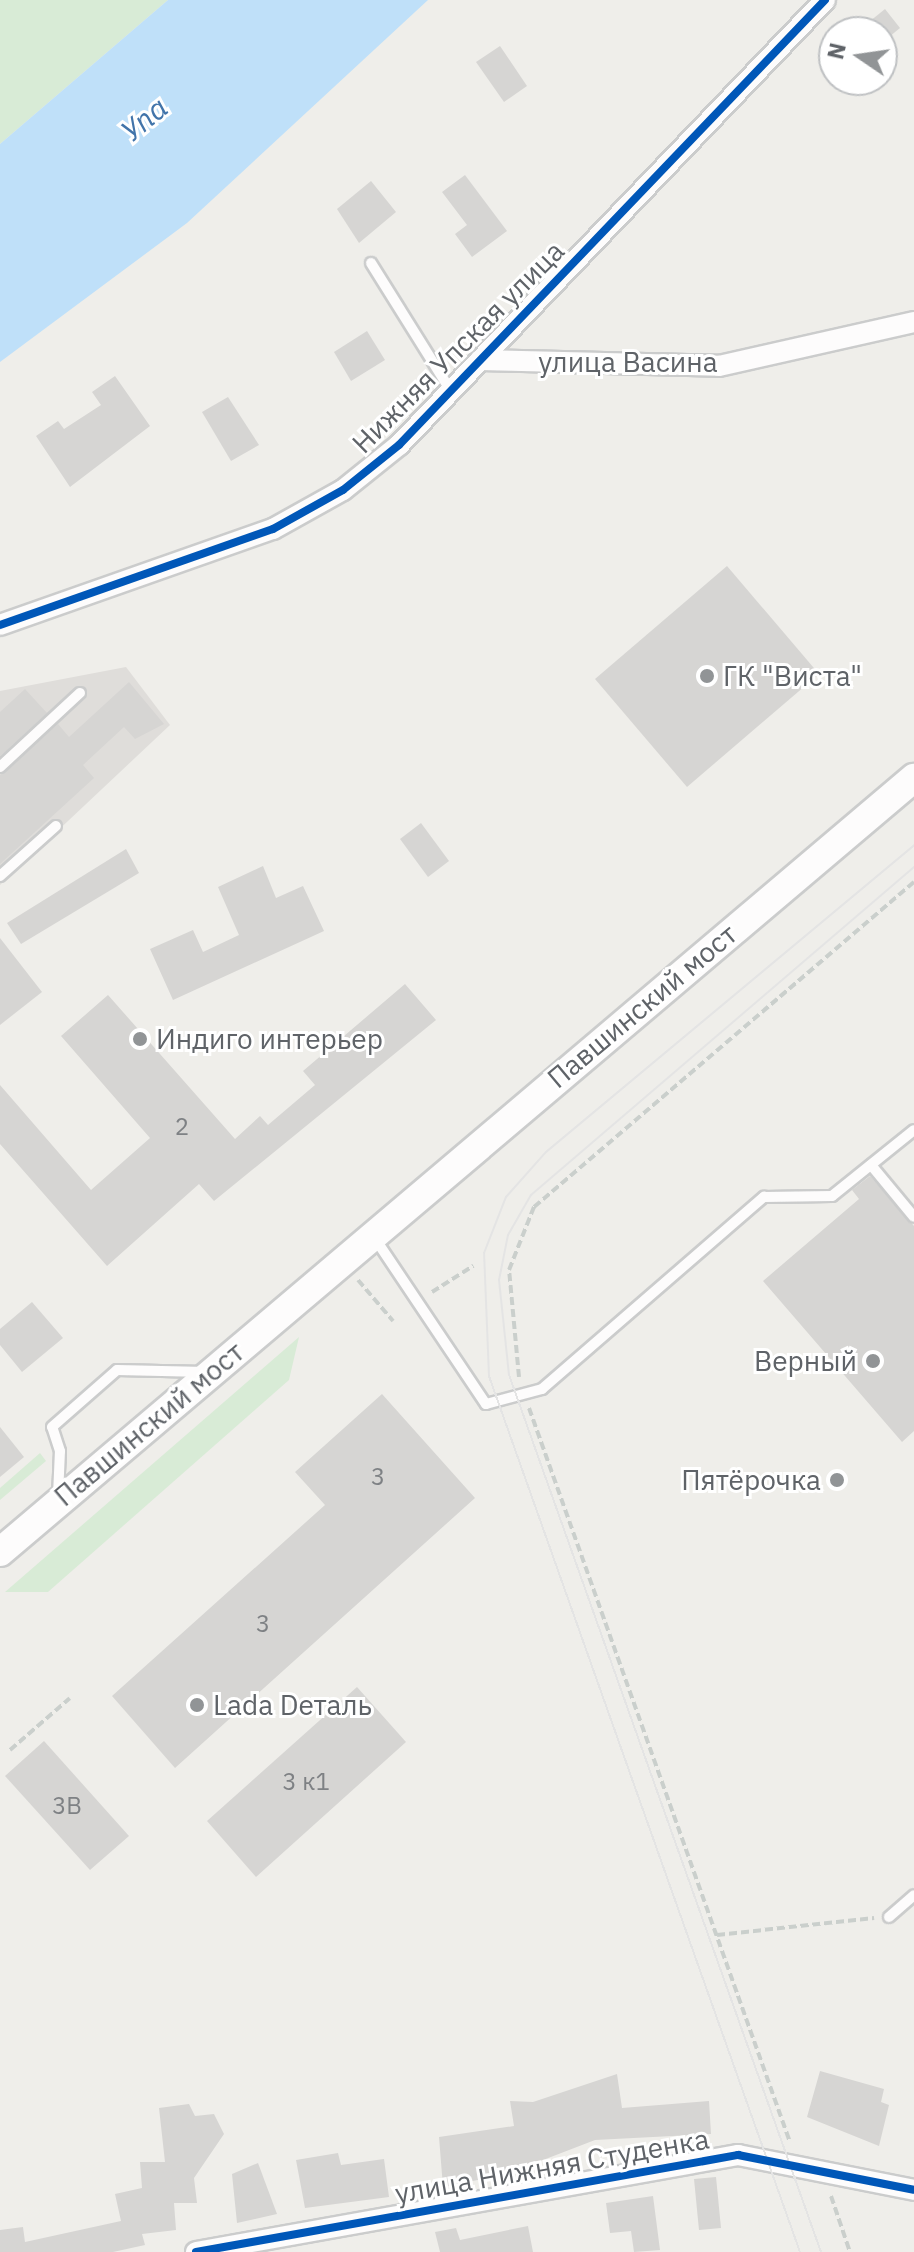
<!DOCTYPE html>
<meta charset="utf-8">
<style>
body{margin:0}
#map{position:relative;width:914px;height:2252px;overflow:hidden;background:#efeeea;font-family:"IBM Plex Sans",sans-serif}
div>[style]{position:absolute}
.industrial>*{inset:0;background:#dfddda}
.green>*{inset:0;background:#d8ebd6}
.water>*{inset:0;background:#bfe0f9}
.building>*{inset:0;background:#d6d5d3}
.path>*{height:4px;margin-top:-2px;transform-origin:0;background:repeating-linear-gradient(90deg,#cacfcc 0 8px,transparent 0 12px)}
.roads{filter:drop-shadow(2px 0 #cbcccc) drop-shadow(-2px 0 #cbcccc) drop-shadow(0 2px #cbcccc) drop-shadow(0 -2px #cbcccc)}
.lane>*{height:10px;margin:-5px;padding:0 5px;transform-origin:5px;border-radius:5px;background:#fdfcfc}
.street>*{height:20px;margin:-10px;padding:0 10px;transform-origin:10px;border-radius:10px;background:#fdfcfc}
.secondary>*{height:28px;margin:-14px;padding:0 14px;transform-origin:14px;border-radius:14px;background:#fdfcfc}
.tram>*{height:2px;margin:-1px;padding:0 1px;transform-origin:1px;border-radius:1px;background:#e4e4e4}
.cycleway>*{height:8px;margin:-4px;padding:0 4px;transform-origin:4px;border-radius:4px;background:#0057b8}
.dots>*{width:22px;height:22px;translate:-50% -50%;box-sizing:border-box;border:4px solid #fff;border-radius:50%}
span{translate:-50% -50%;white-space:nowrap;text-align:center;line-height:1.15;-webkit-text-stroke:6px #fff;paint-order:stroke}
.number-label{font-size:24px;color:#7e8184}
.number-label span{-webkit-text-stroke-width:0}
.street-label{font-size:28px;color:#5f6368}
.poi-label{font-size:28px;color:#5f6368}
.left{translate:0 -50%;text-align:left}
.right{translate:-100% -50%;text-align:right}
.water-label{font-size:30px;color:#4174aa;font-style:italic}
.north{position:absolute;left:818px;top:16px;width:80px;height:80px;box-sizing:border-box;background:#fff;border:2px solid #bfc1c3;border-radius:50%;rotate:283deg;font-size:22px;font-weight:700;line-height:32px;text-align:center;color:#5f6368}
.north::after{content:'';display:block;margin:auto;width:28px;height:36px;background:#919496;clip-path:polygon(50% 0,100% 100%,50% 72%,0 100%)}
</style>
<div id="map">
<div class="industrial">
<i style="clip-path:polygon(126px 667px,170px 725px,0 885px,0 691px)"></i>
</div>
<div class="green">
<i style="clip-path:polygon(0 0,168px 0,0 144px)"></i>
<i style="clip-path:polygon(299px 1337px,289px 1380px,48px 1592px,5px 1592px)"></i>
<i style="clip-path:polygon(40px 1453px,46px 1461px,0 1500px,0 1488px)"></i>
</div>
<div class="water">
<i style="clip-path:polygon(168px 0,428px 0,187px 223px,0 362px,0 144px)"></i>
</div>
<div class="building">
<i style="clip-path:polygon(885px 9px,900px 28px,884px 41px,869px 22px)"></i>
<i style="clip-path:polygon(500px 46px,527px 86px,504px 102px,476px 62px)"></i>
<i style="clip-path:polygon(465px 175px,507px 231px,472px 257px,455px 234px,467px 225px,442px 192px)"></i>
<i style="clip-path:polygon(371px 181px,396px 212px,359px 243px,337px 209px)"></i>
<i style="clip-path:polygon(367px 331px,385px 360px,351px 381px,334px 352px)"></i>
<i style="clip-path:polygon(115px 376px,150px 426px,70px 487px,36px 436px,58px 421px,64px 429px,101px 405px,92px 392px)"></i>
<i style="clip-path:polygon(228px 397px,259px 445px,231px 461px,202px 412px)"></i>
<i style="clip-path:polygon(727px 566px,819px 674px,687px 787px,595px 679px)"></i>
<i style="clip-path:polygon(129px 682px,164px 724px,135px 739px,124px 727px,83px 765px,94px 778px,0 864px,0 775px,58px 724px,69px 737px)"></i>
<i style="clip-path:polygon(25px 689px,47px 713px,0 756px,0 712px)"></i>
<i style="clip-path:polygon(421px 823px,449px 861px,428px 877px,400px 839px)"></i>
<i style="clip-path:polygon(126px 849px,139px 873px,21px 944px,7px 923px)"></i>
<i style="clip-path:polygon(263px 866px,276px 898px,303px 886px,324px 931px,173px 1000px,150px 949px,193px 930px,203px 952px,239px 935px,218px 887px)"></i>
<i style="clip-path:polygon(0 938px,42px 992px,0 1025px)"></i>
<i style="clip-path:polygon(405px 984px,436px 1020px,214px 1201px,199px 1184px,107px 1266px,0 1144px,0 1085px,91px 1190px,150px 1138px,61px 1036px,108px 995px,235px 1139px,260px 1116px,268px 1125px,315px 1085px,303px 1071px)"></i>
<i style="clip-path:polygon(870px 1176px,914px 1226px,914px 1431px,902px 1442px,763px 1281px,859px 1199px,852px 1190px)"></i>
<i style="clip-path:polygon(32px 1302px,63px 1338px,22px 1372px,0 1345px,0 1329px)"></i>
<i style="clip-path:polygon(382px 1394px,475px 1498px,175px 1768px,112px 1696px,325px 1505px,295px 1472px)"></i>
<i style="clip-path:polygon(0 1427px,24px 1457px,0 1477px)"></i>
<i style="clip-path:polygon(357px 1687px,406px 1742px,256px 1877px,207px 1821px)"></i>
<i style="clip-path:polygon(44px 1741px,129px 1836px,90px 1870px,5px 1776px)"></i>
<i style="clip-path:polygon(820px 2071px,884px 2089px,881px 2102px,889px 2105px,879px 2146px,807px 2117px)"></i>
<i style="clip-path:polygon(617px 2074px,622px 2108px,709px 2101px,711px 2134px,595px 2140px,507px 2174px,443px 2187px,439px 2137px,514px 2126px,510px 2101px,533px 2102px)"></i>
<i style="clip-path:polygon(189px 2104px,195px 2116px,214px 2114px,224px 2134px,194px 2178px,197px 2203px,174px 2203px,176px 2230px,142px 2234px,145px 2245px,113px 2252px,0 2252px,0 2230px,23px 2227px,25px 2242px,121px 2221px,115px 2194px,142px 2188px,140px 2162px,165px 2162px,159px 2108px)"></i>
<i style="clip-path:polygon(338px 2153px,341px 2165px,384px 2159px,389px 2197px,305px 2208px,296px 2160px)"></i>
<i style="clip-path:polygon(258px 2163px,277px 2214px,237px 2223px,232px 2174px)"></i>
<i style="clip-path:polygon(716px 2177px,721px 2228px,699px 2230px,694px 2179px)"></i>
<i style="clip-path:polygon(653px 2196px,660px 2250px,634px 2252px,631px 2231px,610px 2233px,606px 2203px)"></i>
<i style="clip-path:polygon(528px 2226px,533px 2252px,440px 2252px,435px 2232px,456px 2228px,460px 2240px)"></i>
</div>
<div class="path">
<i style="left:358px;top:1280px;width:54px;rotate:49.5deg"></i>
<i style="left:432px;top:1292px;width:49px;rotate:-32.4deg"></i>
<i style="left:519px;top:1377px;width:107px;rotate:-95.3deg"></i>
<i style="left:509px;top:1270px;width:68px;rotate:-68.4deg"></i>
<i style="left:534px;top:1207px;width:500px;rotate:-40.54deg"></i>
<i style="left:529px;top:1408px;width:779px;rotate:70.43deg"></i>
<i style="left:10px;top:1750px;width:79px;rotate:-40.9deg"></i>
<i style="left:717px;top:1935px;width:158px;rotate:-6.2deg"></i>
<i style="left:831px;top:2196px;width:59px;rotate:71.3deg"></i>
</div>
<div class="roads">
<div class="lane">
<i style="left:371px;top:263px;width:151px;rotate:58deg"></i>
<i style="left:0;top:767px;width:109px;rotate:-42.8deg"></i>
<i style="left:0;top:876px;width:75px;rotate:-41.8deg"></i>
<i style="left:871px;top:1165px;width:67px;rotate:50.4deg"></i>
<i style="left:374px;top:1237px;width:201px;rotate:56.2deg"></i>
<i style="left:486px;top:1404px;width:58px;rotate:-15deg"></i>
<i style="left:542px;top:1389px;width:294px;rotate:-40.9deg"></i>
<i style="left:764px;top:1197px;width:68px;rotate:-0.8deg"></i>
<i style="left:832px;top:1196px;width:105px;rotate:-38.8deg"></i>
<i style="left:58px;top:1496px;width:45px;rotate:-87.5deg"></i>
<i style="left:60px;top:1451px;width:25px;rotate:-108deg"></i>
<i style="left:52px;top:1427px;width:86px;rotate:-41.2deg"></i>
<i style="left:117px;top:1370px;width:89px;rotate:1.3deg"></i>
<i style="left:889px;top:1917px;width:33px;rotate:-41deg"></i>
</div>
<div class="street">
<i style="left:480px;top:360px;width:239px;rotate:1.4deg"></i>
<i style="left:719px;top:366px;width:200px;rotate:-12.7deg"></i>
<i style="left:0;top:625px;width:289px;rotate:-19.4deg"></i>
<i style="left:273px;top:529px;width:80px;rotate:-29.1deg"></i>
<i style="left:343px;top:490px;width:72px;rotate:-38.8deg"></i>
<i style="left:399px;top:445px;width:616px;rotate:-46.25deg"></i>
<i style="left:196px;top:2252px;width:551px;rotate:-10.15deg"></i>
<i style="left:738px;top:2155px;width:179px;rotate:11.2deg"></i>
</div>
<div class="secondary">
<i style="left:0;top:1552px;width:1198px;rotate:-40.26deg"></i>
</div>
</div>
<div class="tram">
<i style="left:800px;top:2252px;width:930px;rotate:-109.55deg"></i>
<i style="left:489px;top:1376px;width:123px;rotate:-92.3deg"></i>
<i style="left:484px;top:1253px;width:60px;rotate:-68.6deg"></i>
<i style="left:506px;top:1197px;width:60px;rotate:-48.4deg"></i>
<i style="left:546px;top:1152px;width:479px;rotate:-39.8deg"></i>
<i style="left:821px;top:2252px;width:931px;rotate:-109.58deg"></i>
<i style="left:509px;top:1375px;width:96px;rotate:-96deg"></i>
<i style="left:499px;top:1280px;width:46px;rotate:-78.7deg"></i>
<i style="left:508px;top:1235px;width:46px;rotate:-60.1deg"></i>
<i style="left:531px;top:1195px;width:504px;rotate:-40.58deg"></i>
</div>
<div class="cycleway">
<i style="left:0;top:625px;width:289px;rotate:-19.4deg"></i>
<i style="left:273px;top:529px;width:80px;rotate:-29.1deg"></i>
<i style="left:343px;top:490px;width:72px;rotate:-38.8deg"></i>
<i style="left:399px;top:445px;width:616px;rotate:-46.25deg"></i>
<i style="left:196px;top:2252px;width:551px;rotate:-10.15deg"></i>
<i style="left:738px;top:2155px;width:179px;rotate:11.2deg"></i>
</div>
<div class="dots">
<i style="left:707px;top:676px;background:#919496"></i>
<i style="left:140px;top:1039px;background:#919496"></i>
<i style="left:873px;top:1361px;background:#919496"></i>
<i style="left:837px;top:1480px;background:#919496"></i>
<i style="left:197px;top:1705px;background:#919496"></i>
</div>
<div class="number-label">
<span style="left:182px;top:1127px">2</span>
<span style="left:378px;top:1477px">3</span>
<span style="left:263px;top:1624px">3</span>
<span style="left:306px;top:1782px">3 к1</span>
<span style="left:67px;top:1806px">3В</span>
</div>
<div class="street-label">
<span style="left:458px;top:347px;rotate:-45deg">Нижняя Упская улица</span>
<span style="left:628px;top:362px">улица Васина</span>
<span style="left:642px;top:1006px;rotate:-40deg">Павшинский мост</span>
<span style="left:149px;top:1424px;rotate:-40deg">Павшинский мост</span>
<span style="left:552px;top:2166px;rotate:-10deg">улица Нижняя Cтуденкa</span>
</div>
<div class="poi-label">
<span class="left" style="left:723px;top:676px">ГК "Виста"</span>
<span class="left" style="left:156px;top:1039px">Индиго интерьер</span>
<span class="right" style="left:857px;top:1361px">Верный</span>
<span class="right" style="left:821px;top:1480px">Пятёрочка</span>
<span class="left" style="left:213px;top:1705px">Lada Dеталь</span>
</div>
<div class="water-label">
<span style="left:144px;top:119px;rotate:-40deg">Упа</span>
</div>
<div class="north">N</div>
</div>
